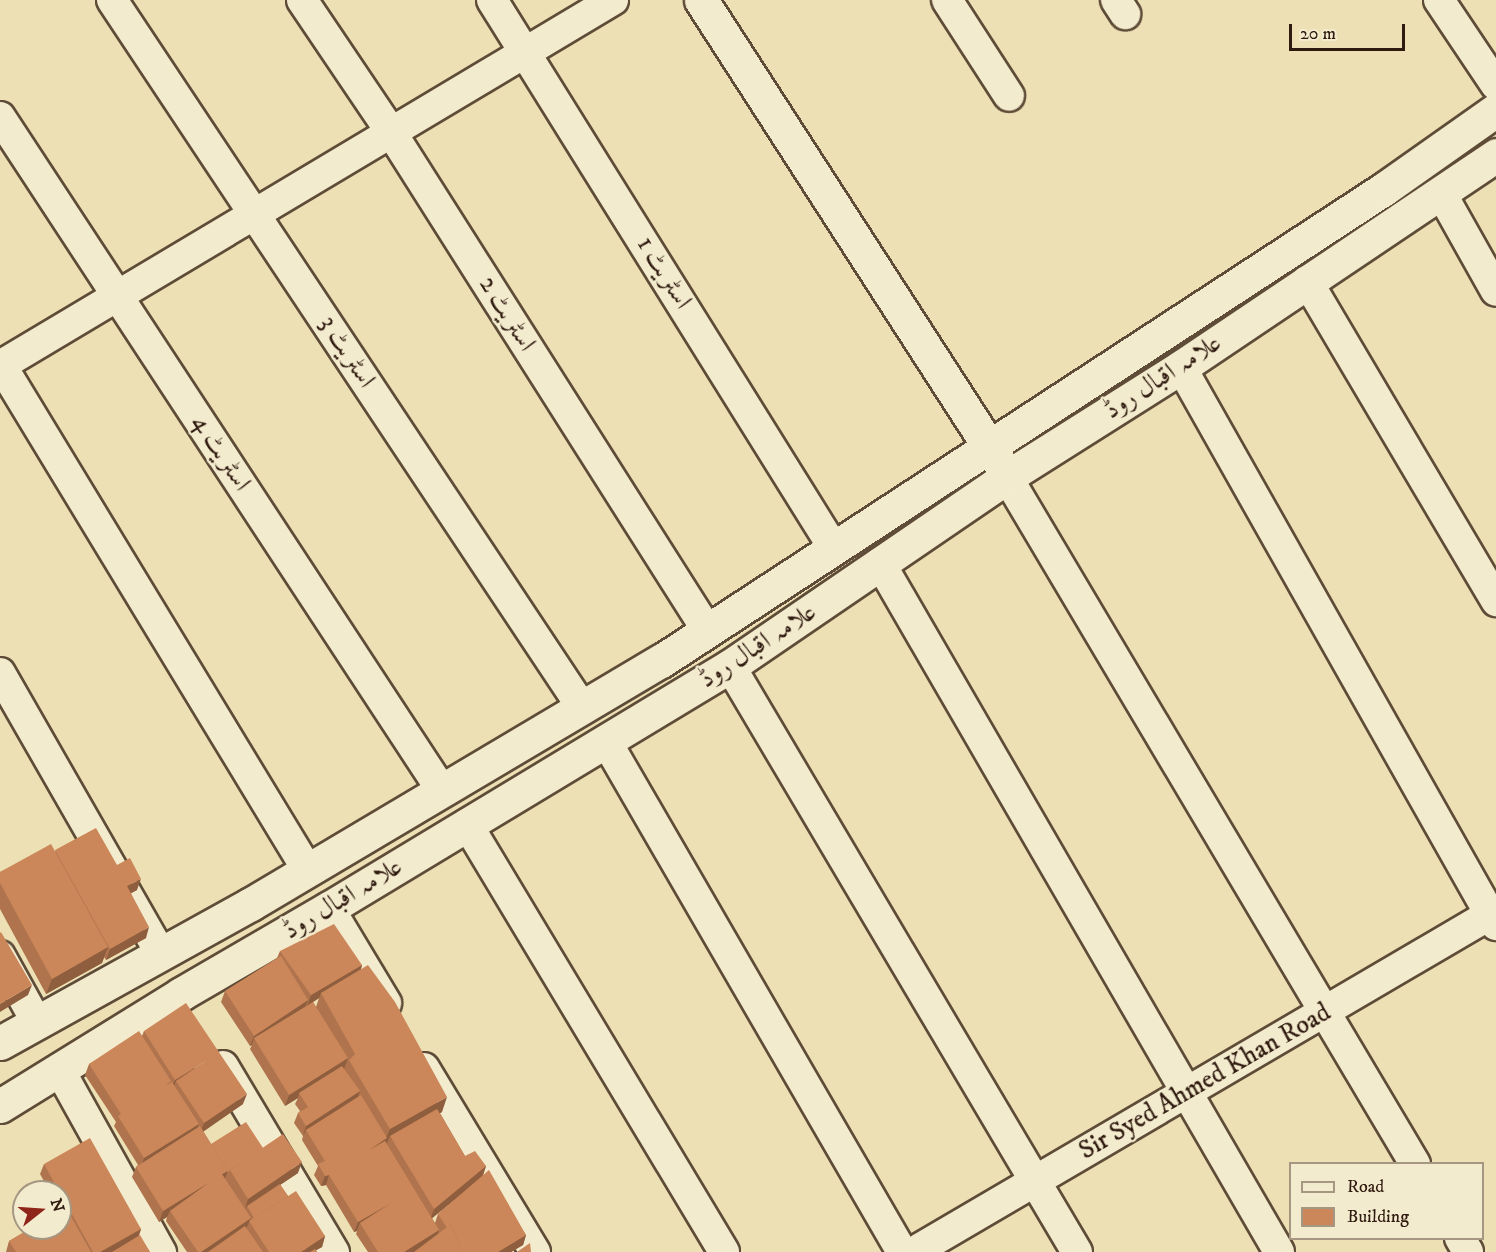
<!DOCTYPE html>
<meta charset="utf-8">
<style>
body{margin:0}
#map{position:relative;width:1496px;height:1252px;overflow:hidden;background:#ede0b4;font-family:"IM FELL DW Pica",Amiri,serif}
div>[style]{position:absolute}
.roads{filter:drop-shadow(2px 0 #5e4c38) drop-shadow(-2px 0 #5e4c38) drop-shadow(0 2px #5e4c38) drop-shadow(0 -2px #5e4c38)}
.street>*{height:30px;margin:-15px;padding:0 15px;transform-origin:15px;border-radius:15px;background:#f3ebce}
.secondary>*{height:33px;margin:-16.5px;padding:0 16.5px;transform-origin:16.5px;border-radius:16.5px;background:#f3ebce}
.wall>*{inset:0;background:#af744d}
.shaded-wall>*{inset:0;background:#8e5e3e}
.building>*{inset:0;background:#cb8759}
span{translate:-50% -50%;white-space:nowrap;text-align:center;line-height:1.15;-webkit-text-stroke:4.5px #f3ebce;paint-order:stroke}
.street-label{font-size:26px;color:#2f1a0f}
.legend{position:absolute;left:1289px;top:1162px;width:195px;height:78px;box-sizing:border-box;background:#f3ebce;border:2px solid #a59782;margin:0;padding:8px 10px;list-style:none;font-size:18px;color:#2f1a0f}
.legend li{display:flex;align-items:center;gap:12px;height:30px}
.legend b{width:30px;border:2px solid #a59782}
.north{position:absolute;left:12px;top:1180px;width:60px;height:60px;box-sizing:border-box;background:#f3ebce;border:2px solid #a59782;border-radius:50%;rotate:73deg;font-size:16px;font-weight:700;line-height:24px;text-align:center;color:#2f1a0f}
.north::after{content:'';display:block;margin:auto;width:21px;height:27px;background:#8f2418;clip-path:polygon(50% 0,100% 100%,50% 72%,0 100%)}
.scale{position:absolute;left:1289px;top:24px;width:116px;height:27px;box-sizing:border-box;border:3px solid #2f1a0f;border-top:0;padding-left:8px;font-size:18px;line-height:21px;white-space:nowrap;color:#2f1a0f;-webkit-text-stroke:4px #f3ebce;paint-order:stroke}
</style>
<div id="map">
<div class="roads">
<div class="street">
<i style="left:112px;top:0;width:848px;rotate:56.4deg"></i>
<i style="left:302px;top:0;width:159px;rotate:56deg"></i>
<i style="left:391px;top:132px;width:590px;rotate:57.6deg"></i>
<i style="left:492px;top:0;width:645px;rotate:58.06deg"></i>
<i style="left:947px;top:0;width:114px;rotate:57.1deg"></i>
<i style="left:1116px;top:0;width:17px;rotate:57deg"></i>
<i style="left:1439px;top:0;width:102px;rotate:56.2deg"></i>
<i style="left:0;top:117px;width:804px;rotate:56.73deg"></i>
<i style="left:1441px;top:193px;width:112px;rotate:60.7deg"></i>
<i style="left:1307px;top:281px;width:372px;rotate:59.4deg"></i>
<i style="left:1px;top:365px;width:590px;rotate:58.74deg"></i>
<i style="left:0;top:366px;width:714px;rotate:-30.84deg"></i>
<i style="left:1181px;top:367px;width:641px;rotate:60.55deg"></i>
<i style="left:1007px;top:477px;width:799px;rotate:59.29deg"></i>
<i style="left:880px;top:563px;width:796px;rotate:59.92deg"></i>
<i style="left:730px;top:666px;width:681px;rotate:59.37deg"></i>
<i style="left:0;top:673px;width:324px;rotate:60.2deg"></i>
<i style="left:606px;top:741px;width:591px;rotate:59.92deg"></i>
<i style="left:467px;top:824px;width:499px;rotate:59deg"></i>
<i style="left:329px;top:908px;width:111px;rotate:59deg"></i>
<i style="left:0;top:956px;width:74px;rotate:61deg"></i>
<i style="left:223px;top:1066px;width:217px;rotate:59.2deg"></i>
<i style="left:424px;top:1068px;width:215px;rotate:58.9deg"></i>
<i style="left:59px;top:1069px;width:210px;rotate:60.9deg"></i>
<i style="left:1460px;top:1238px;width:16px;rotate:60deg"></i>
<i style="left:914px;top:1252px;width:675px;rotate:-30.37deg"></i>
</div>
<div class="secondary">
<i style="left:701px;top:0;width:553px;rotate:57.17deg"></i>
<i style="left:0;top:1043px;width:287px;rotate:-29deg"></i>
<i style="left:251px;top:904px;width:477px;rotate:-30.7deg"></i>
<i style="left:661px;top:661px;width:863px;rotate:-33.14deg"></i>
<i style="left:1384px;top:189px;width:137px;rotate:-35.2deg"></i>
<i style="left:0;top:1106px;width:213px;rotate:-31.7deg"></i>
<i style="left:181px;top:994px;width:171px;rotate:-30.2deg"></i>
<i style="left:329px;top:908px;width:468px;rotate:-31.1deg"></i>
<i style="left:730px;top:666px;width:335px;rotate:-34.3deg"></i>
<i style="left:1007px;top:477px;width:206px;rotate:-32.3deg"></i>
<i style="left:1181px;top:367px;width:380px;rotate:-33.9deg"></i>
</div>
</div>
<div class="wall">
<i style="clip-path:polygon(55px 851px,117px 865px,137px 890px,131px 893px,146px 938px,106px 960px,104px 957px,102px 963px,46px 994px,0 909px,0 872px)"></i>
<i style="clip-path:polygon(evenodd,280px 951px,362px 965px,361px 969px,442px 1112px,440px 1113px,465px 1156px,486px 1166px,483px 1176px,526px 1235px,523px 1245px,511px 1252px,368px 1252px,356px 1234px,357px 1231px,354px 1232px,326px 1185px,321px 1186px,314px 1175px,318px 1166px,302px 1140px,303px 1136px,294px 1123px,298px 1113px,300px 1111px,295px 1104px,298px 1098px,285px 1106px,250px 1049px,252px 1045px,250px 1046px,221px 1002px,225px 991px,277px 958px,280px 951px,319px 998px,316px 1007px,313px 1002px,319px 998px,280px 951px,469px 1188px,438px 1214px,435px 1223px,432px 1218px,469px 1188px)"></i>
<i style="clip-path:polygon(144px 1031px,243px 1104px,203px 1131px,211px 1144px,263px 1148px,298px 1173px,280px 1185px,288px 1196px,325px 1236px,322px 1247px,316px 1250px,317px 1252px,187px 1252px,166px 1221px,167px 1217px,159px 1222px,132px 1177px,136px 1167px,138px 1165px,114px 1126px,116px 1122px,85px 1075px,89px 1064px,142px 1036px)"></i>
<i style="clip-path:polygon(44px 1164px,141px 1229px,139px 1236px,150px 1252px,6px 1252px,9px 1241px,61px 1211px,60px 1192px,50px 1192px,40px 1174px)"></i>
</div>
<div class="shaded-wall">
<i style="clip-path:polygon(141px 879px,137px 890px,124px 897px,127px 886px)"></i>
<i style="clip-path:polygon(149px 927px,146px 938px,106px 960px,110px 949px)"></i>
<i style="clip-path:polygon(108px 947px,102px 963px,46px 994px,52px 979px)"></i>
<i style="clip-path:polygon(362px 965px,359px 976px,321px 993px,319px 998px,307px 1006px,311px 995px)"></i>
<i style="clip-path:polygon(32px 985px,28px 995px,0 1012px,0 1004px)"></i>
<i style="clip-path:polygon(308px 1000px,304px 1011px,254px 1038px,252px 1045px,250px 1046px,254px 1036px)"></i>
<i style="clip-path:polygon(348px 1058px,344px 1069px,299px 1093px,298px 1098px,285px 1106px,289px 1095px)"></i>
<i style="clip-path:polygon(209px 1059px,176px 1081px,173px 1089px,171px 1090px,175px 1080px)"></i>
<i style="clip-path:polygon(360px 1091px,356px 1102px,306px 1130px,303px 1136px,306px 1126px)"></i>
<i style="clip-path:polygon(247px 1094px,243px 1104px,200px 1134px,204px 1123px)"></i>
<i style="clip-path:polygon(447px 1097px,442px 1112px,392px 1140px,390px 1136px,387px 1143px,369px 1150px,386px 1138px,390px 1129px)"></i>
<i style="clip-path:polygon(199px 1124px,195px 1135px,141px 1169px,144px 1158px)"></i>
<i style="clip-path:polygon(302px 1162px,298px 1173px,247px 1207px,247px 1206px,245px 1209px,248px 1199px)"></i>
<i style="clip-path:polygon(486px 1166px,482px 1177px,430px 1220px,434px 1209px)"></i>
<i style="clip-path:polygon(228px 1171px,224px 1181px,222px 1174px)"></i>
<i style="clip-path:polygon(329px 1175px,326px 1185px,321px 1186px,325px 1176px)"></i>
<i style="clip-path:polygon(210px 1182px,170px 1211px,167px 1217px,159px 1222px,163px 1211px)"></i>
<i style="clip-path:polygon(393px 1202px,360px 1223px,357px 1231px,354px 1232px,358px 1222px)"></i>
<i style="clip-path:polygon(251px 1218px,246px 1229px,213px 1252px,201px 1252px)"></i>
<i style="clip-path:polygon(141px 1229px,137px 1239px,115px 1252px,100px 1252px)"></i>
<i style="clip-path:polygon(439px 1230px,436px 1241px,417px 1252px,404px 1252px)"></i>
<i style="clip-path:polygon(526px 1235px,523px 1245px,511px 1252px,498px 1252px)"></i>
<i style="clip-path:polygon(325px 1236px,322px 1247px,313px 1252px,301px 1252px)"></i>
</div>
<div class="building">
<i style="clip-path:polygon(96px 828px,117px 865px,130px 858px,141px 879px,127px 886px,149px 927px,110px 949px,55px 850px)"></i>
<i style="clip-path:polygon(51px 844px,108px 947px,52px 979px,0 883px,0 872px)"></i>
<i style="clip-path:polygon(334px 924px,362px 965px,311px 995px,280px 951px)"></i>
<i style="clip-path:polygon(1px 932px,32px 985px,0 1004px,0 933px)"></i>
<i style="clip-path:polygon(281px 956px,308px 1000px,254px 1036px,225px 991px)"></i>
<i style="clip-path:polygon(368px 965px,395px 1002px,447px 1097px,390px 1129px,349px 1060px,355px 1054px,321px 993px)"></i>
<i style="clip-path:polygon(313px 1002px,348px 1058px,289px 1095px,254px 1038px)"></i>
<i style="clip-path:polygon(186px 1003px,247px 1094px,204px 1123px,176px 1081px,209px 1059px,175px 1080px,144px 1031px)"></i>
<i style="clip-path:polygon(139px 1031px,171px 1081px,165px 1086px,172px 1082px,199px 1124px,144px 1158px,118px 1116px,121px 1114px,89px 1064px)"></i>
<i style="clip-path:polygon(342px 1066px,360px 1091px,306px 1126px,298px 1113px,308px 1107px,299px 1093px)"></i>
<i style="clip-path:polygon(361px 1095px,387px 1138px,369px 1150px,385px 1141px,439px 1230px,404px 1252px,378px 1252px,360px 1223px,393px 1202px,358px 1222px,329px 1175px,325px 1176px,318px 1164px,325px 1161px,306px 1130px)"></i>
<i style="clip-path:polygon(437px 1109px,465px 1156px,475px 1151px,486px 1166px,434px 1209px,390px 1136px)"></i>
<i style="clip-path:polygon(246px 1122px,263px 1148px,230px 1170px,227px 1173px,228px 1171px,211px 1144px)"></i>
<i style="clip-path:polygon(200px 1126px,228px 1171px,222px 1174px,251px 1218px,201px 1252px,198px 1252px,170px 1211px,210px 1182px,163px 1211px,136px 1167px)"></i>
<i style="clip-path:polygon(283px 1134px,302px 1162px,248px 1199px,230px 1170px)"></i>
<i style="clip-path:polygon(90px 1138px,141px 1229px,100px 1252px,93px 1252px,44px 1164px)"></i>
<i style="clip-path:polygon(489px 1170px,526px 1235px,498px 1252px,462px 1252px,451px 1224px,447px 1228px,438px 1214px)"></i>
<i style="clip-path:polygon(280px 1184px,288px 1196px,254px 1218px,247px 1206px)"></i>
<i style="clip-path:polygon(296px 1191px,325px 1236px,301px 1252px,269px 1252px,249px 1221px)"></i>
<i style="clip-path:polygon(66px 1208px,91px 1252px,16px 1252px,9px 1241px,31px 1228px,60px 1228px,60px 1211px)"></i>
<i style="clip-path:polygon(451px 1224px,462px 1252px,414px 1252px)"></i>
<i style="clip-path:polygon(245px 1226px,263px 1252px,208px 1252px)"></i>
<i style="clip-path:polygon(140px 1235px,150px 1252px,112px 1252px)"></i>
<i style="clip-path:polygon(530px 1243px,531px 1252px,517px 1252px)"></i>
<i style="clip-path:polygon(315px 1249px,317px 1252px,310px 1252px)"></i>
</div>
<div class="street-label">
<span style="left:664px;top:273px;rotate:58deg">اسٹریٹ 1</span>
<span style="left:507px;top:314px;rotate:58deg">اسٹریٹ 2</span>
<span style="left:347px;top:352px;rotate:57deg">اسٹریٹ 3</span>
<span style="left:1163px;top:377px;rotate:-33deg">علامہ اقبال روڈ</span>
<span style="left:221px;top:453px;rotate:57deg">اسٹریٹ 4</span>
<span style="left:758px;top:646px;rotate:-33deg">علامہ اقبال روڈ</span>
<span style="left:343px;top:899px;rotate:-31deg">علامہ اقبال روڈ</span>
<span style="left:1205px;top:1082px;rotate:-30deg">Sir Syed Ahmed Khan Road</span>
</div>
<ul class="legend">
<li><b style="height:8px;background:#f3ebce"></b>Road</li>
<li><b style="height:16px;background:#cb8759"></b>Building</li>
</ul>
<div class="north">N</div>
<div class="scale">20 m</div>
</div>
